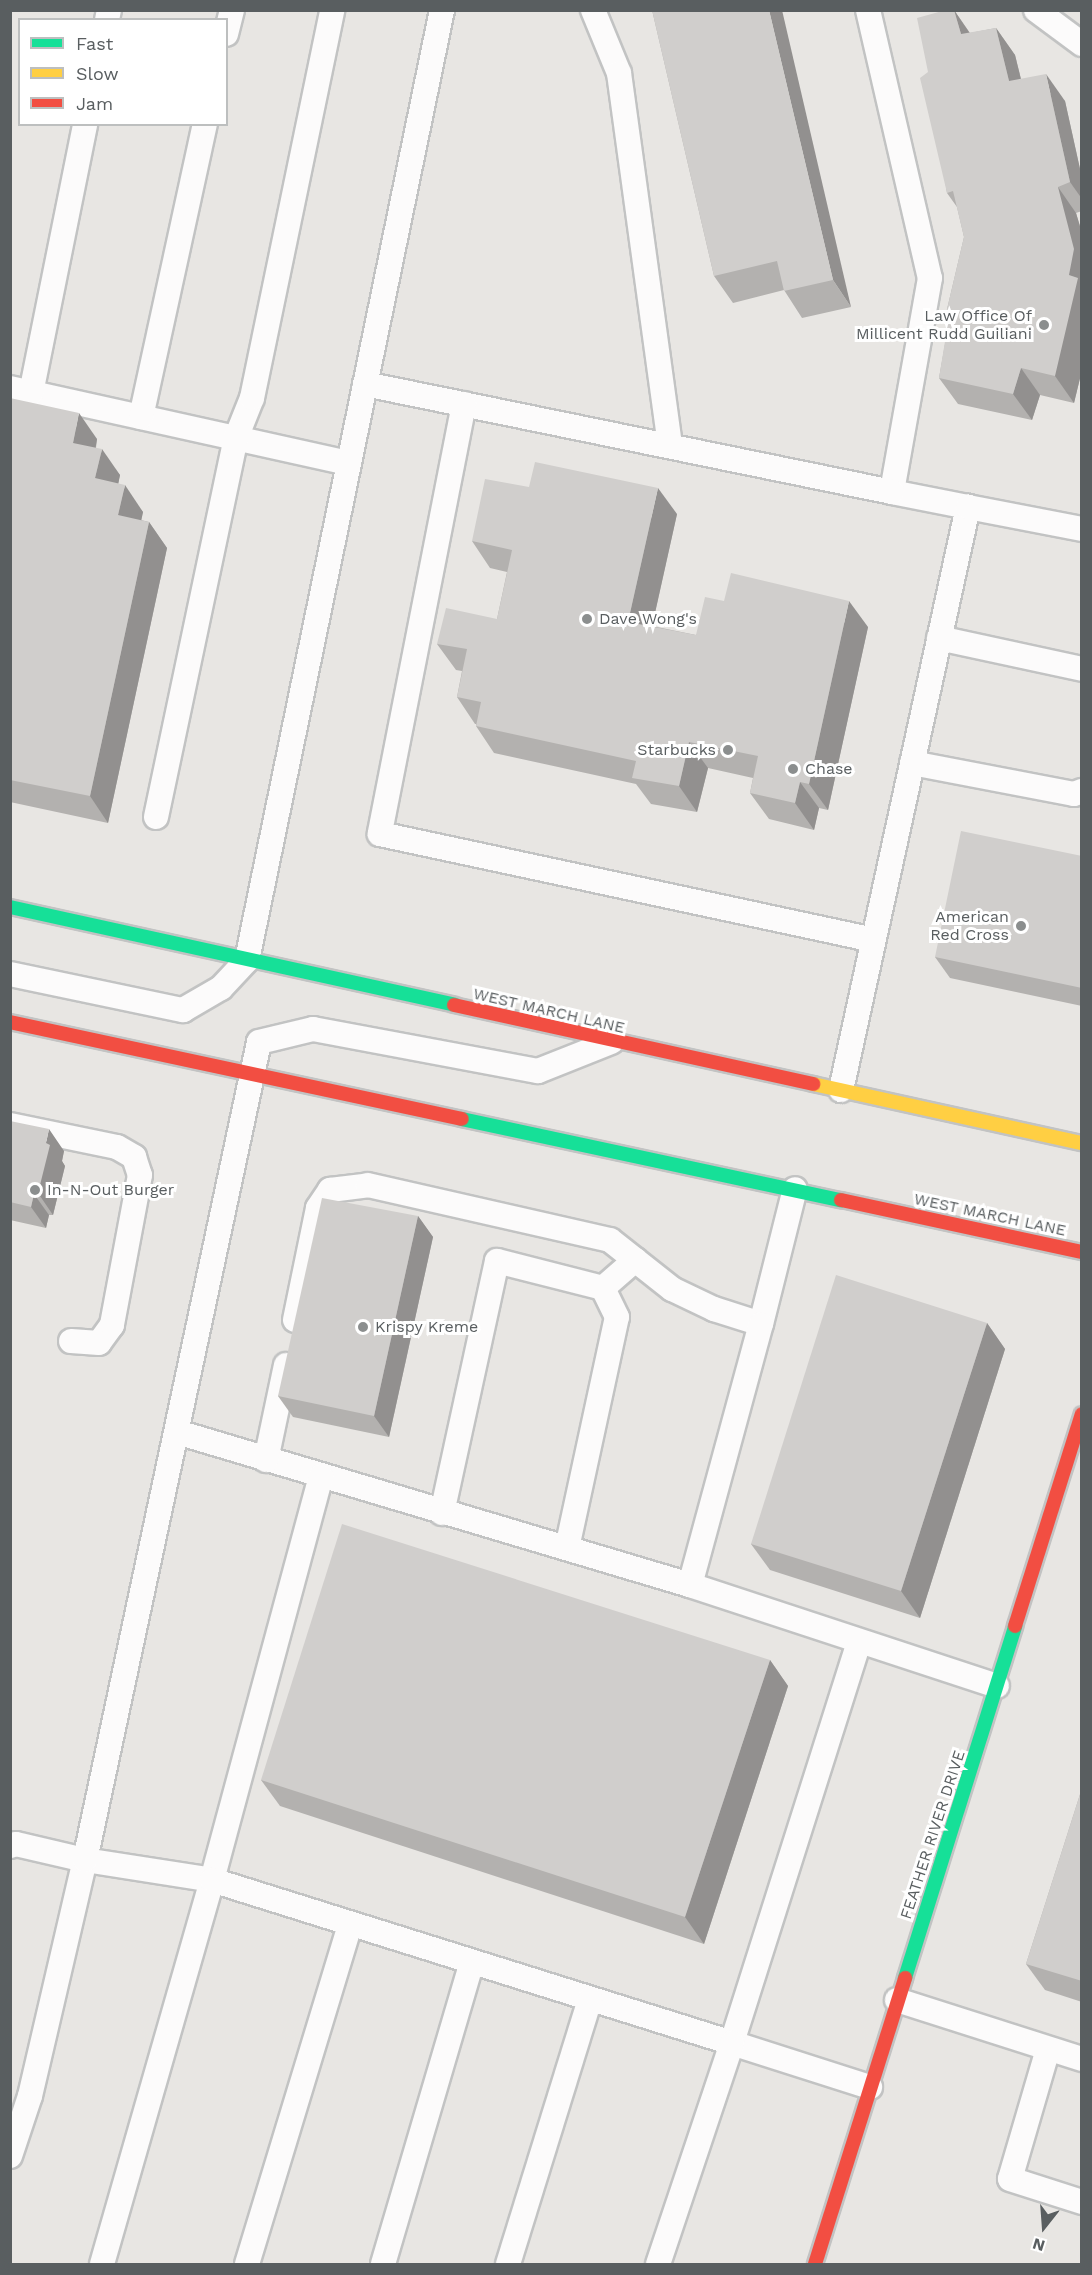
<!DOCTYPE html>
<style>
body{margin:0}
#map{position:relative;width:1092px;height:2275px;overflow:hidden;background:#e8e6e3;font-family:"Work Sans",sans-serif}
div>[style]{position:absolute}
.roads{filter:drop-shadow(2px 0 #c2c3c3) drop-shadow(-2px 0 #c2c3c3) drop-shadow(0 2px #c2c3c3) drop-shadow(0 -2px #c2c3c3)}
.lane>*{height:24px;margin:-12px;padding:0 12px;transform-origin:12px;border-radius:12px;background:#fcfbfb}
.fast>*{height:14px;margin:-7px;padding:0 7px;transform-origin:7px;border-radius:7px;background:#16e098}
.slow>*{height:14px;margin:-7px;padding:0 7px;transform-origin:7px;border-radius:7px;background:#ffcf43}
.jam>*{height:14px;margin:-7px;padding:0 7px;transform-origin:7px;border-radius:7px;background:#f24e42}
.wall>*{inset:0;background:#b3b1af}
.shaded-wall>*{inset:0;background:#92908f}
.building>*{inset:0;background:#d0cecc}
.dots>*{width:16px;height:16px;translate:-50% -50%;box-sizing:border-box;border:3px solid #fff;border-radius:50%}
span{translate:-50% -50%;white-space:nowrap;text-align:center;line-height:1.15;-webkit-text-stroke:6px #fff;paint-order:stroke}
.poi-label{font-size:16px;color:#595e60}
.right{translate:-100% -50%;text-align:right}
.left{translate:0 -50%;text-align:left}
.street-label{font-size:16px;color:#595e60}
.frame{position:absolute;inset:0;border:12px solid #595e60;pointer-events:none}
.legend{position:absolute;left:18px;top:18px;width:210px;height:108px;box-sizing:border-box;background:#fff;border:2px solid #bdbfbf;margin:0;padding:8px 10px;list-style:none;font-size:18px;color:#595e60}
.legend li{display:flex;align-items:center;gap:12px;height:30px}
.legend b{width:30px;border:2px solid #bdbfbf}
.north{position:absolute;left:1014px;top:2197px;width:60px;height:60px;-webkit-text-stroke:4px #fff;paint-order:stroke;rotate:197deg;font-size:16px;font-weight:700;line-height:24px;text-align:center;color:#595e60}
.north::after{content:'';display:block;margin:auto;width:21px;height:27px;background:#595e60;clip-path:polygon(50% 0,100% 100%,50% 72%,0 100%)}
</style>
<div id="map">
<div class="roads">
<div class="lane">
<i style="left:593px;top:10px;width:68px;rotate:67.6deg"></i>
<i style="left:619px;top:73px;width:376px;rotate:82.2deg"></i>
<i style="left:868px;top:10px;width:275px;rotate:77deg"></i>
<i style="left:930px;top:278px;width:217px;rotate:100.1deg"></i>
<i style="left:892px;top:492px;width:77px;rotate:11.2deg"></i>
<i style="left:1036px;top:10px;width:57px;rotate:36.5deg"></i>
<i style="left:107px;top:20px;width:10px;rotate:-79deg"></i>
<i style="left:226px;top:34px;width:25px;rotate:-76deg"></i>
<i style="left:365px;top:384px;width:538px;rotate:11.58deg"></i>
<i style="left:10px;top:388px;width:347px;rotate:12.5deg"></i>
<i style="left:31px;top:393px;width:274px;rotate:-78.6deg"></i>
<i style="left:464px;top:404px;width:438px;rotate:101.1deg"></i>
<i style="left:380px;top:834px;width:505px;rotate:12.11deg"></i>
<i style="left:141px;top:417px;width:300px;rotate:-77.7deg"></i>
<i style="left:939px;top:638px;width:146px;rotate:12.2deg"></i>
<i style="left:912px;top:763px;width:165px;rotate:10.8deg"></i>
<i style="left:1074px;top:794px;width:9px;rotate:-21deg"></i>
<i style="left:156px;top:817px;width:387px;rotate:-78.1deg"></i>
<i style="left:236px;top:438px;width:43px;rotate:-68.2deg"></i>
<i style="left:252px;top:398px;width:396px;rotate:-78.3deg"></i>
<i style="left:10px;top:974px;width:177px;rotate:11.8deg"></i>
<i style="left:183px;top:1010px;width:44px;rotate:-30.1deg"></i>
<i style="left:221px;top:988px;width:38px;rotate:-47deg"></i>
<i style="left:247px;top:960px;width:970px;rotate:-78.4deg"></i>
<i style="left:841px;top:1090px;width:597px;rotate:-77.71deg"></i>
<i style="left:968px;top:507px;width:116px;rotate:10.9deg"></i>
<i style="left:10px;top:1125px;width:109px;rotate:11.6deg"></i>
<i style="left:117px;top:1147px;width:20px;rotate:30deg"></i>
<i style="left:134px;top:1157px;width:19px;rotate:72deg"></i>
<i style="left:140px;top:1175px;width:153px;rotate:100.6deg"></i>
<i style="left:112px;top:1325px;width:22px;rotate:126deg"></i>
<i style="left:99px;top:1343px;width:28px;rotate:-176deg"></i>
<i style="left:295px;top:1320px;width:114px;rotate:-78.4deg"></i>
<i style="left:318px;top:1208px;width:22px;rotate:-56deg"></i>
<i style="left:330px;top:1190px;width:38px;rotate:-7deg"></i>
<i style="left:368px;top:1185px;width:248px;rotate:12.8deg"></i>
<i style="left:610px;top:1240px;width:79px;rotate:38.3deg"></i>
<i style="left:672px;top:1289px;width:47px;rotate:25.5deg"></i>
<i style="left:714px;top:1309px;width:49px;rotate:17.7deg"></i>
<i style="left:761px;top:1324px;width:139px;rotate:-75.9deg"></i>
<i style="left:177px;top:1432px;width:535px;rotate:16.61deg"></i>
<i style="left:690px;top:1585px;width:323px;rotate:18.2deg"></i>
<i style="left:266px;top:1460px;width:97px;rotate:-78.1deg"></i>
<i style="left:442px;top:1513px;width:258px;rotate:-77.7deg"></i>
<i style="left:497px;top:1261px;width:109px;rotate:14.3deg"></i>
<i style="left:603px;top:1288px;width:43px;rotate:-41.2deg"></i>
<i style="left:567px;top:1548px;width:236px;rotate:-77.8deg"></i>
<i style="left:617px;top:1317px;width:32px;rotate:-116deg"></i>
<i style="left:690px;top:1585px;width:270px;rotate:-74.8deg"></i>
<i style="left:859px;top:1642px;width:421px;rotate:107.6deg"></i>
<i style="left:732px;top:2043px;width:145px;rotate:17.7deg"></i>
<i style="left:10px;top:1846px;width:6px;rotate:-18deg"></i>
<i style="left:16px;top:1844px;width:71px;rotate:13.1deg"></i>
<i style="left:85px;top:1860px;width:129px;rotate:8.9deg"></i>
<i style="left:212px;top:1880px;width:418px;rotate:-74.9deg"></i>
<i style="left:897px;top:2000px;width:194px;rotate:17.7deg"></i>
<i style="left:1048px;top:2049px;width:135px;rotate:106.3deg"></i>
<i style="left:1010px;top:2179px;width:76px;rotate:17.7deg"></i>
<i style="left:10px;top:2156px;width:63px;rotate:-71.6deg"></i>
<i style="left:30px;top:2096px;width:242px;rotate:-76.9deg"></i>
<i style="left:85px;top:1860px;width:836px;rotate:-77.99deg"></i>
<i style="left:259px;top:1042px;width:56px;rotate:-13.5deg"></i>
<i style="left:313px;top:1029px;width:229px;rotate:10.6deg"></i>
<i style="left:538px;top:1071px;width:79px;rotate:-21.7deg"></i>
<i style="left:102px;top:2264px;width:399px;rotate:-74deg"></i>
<i style="left:212px;top:1880px;width:545px;rotate:17.4deg"></i>
<i style="left:732px;top:2043px;width:233px;rotate:108.5deg"></i>
<i style="left:247px;top:2264px;width:355px;rotate:-73.1deg"></i>
<i style="left:383px;top:2264px;width:315px;rotate:-73.6deg"></i>
<i style="left:508px;top:2264px;width:277px;rotate:-72.8deg"></i>
</div>
<div class="fast">
<i style="left:10px;top:907px;width:455px;rotate:12.4deg"></i>
<i style="left:462px;top:1119px;width:388px;rotate:12.1deg"></i>
<i style="left:905px;top:1978px;width:369px;rotate:-72.6deg"></i>
</div>
<div class="slow">
<i style="left:813px;top:1084px;width:275px;rotate:12.4deg"></i>
</div>
<div class="jam">
<i style="left:454px;top:1005px;width:368px;rotate:12.4deg"></i>
<i style="left:10px;top:1022px;width:462px;rotate:12.1deg"></i>
<i style="left:841px;top:1200px;width:247px;rotate:12.2deg"></i>
<i style="left:1015px;top:1626px;width:222px;rotate:-72.5deg"></i>
<i style="left:815px;top:2264px;width:300px;rotate:-72.5deg"></i>
</div>
</div>
<div class="wall">
<i style="clip-path:polygon(652px 10px,851px 307px,802px 318px,784px 290px,733px 303px,714px 276px)"></i>
<i style="clip-path:polygon(954px 10px,970px 33px,996px 28px,1015px 55px,1021px 79px,1065px 101px,1082px 178px,1082px 211px,1076px 213px,1082px 233px,1082px 370px,1074px 403px,1040px 395px,1032px 420px,958px 404px,939px 378px,948px 327px,944px 322px,964px 237px,957px 207px,947px 193px,928px 72px)"></i>
<i style="clip-path:polygon(10px 398px,97px 439px,96px 448px,120px 475px,118px 484px,143px 512px,141px 520px,149px 522px,167px 548px,108px 823px,10px 802px)"></i>
<i style="clip-path:polygon(677px 514px,652px 626px,696px 635px,724px 601px,868px 627px,828px 810px,819px 808px,814px 830px,769px 819px,750px 793px,753px 778px,708px 768px,697px 812px,651px 804px,636px 784px,494px 753px,476px 726px,476px 724px,475px 724px,457px 697px,462px 671px,456px 670px,437px 644px,497px 619px,507px 572px,490px 568px,472px 541px)"></i>
<i style="clip-path:polygon(1082px 856px,1082px 1006px,950px 978px,935px 957px)"></i>
<i style="clip-path:polygon(10px 1121px,64px 1151px,62px 1161px,65px 1166px,53px 1215px,49px 1215px,46px 1228px,10px 1220px)"></i>
<i style="clip-path:polygon(418px 1216px,433px 1237px,389px 1437px,293px 1417px,278px 1396px)"></i>
<i style="clip-path:polygon(987px 1323px,1005px 1349px,920px 1618px,770px 1570px,751px 1544px)"></i>
<i style="clip-path:polygon(770px 1660px,788px 1686px,704px 1944px,280px 1806px,261px 1780px)"></i>
<i style="clip-path:polygon(1082px 1788px,1082px 2002px,1045px 1990px,1026px 1964px)"></i>
</div>
<div class="shaded-wall">
<i style="clip-path:polygon(769px 10px,782px 10px,851px 307px,833px 280px)"></i>
<i style="clip-path:polygon(954px 10px,971px 35px,961px 34px)"></i>
<i style="clip-path:polygon(996px 28px,1015px 55px,1028px 108px,1009px 81px)"></i>
<i style="clip-path:polygon(1046px 74px,1065px 101px,1082px 178px,1082px 199px,1070px 182px)"></i>
<i style="clip-path:polygon(1058px 187px,1076px 213px,1082px 233px,1082px 370px,1074px 403px,1055px 376px)"></i>
<i style="clip-path:polygon(1021px 368px,1040px 395px,1032px 420px,1013px 394px)"></i>
<i style="clip-path:polygon(79px 413px,97px 439px,92px 469px,73px 443px)"></i>
<i style="clip-path:polygon(102px 449px,120px 475px,114px 505px,95px 478px)"></i>
<i style="clip-path:polygon(125px 485px,143px 512px,137px 541px,118px 515px)"></i>
<i style="clip-path:polygon(658px 488px,677px 514px,647px 649px,628px 622px)"></i>
<i style="clip-path:polygon(149px 522px,167px 548px,108px 823px,90px 796px)"></i>
<i style="clip-path:polygon(849px 601px,868px 627px,828px 810px,809px 784px)"></i>
<i style="clip-path:polygon(689px 742px,708px 768px,697px 812px,679px 786px)"></i>
<i style="clip-path:polygon(800px 782px,819px 808px,814px 830px,795px 803px)"></i>
<i style="clip-path:polygon(49px 1129px,64px 1151px,62px 1161px,65px 1166px,53px 1215px,38px 1193px,46px 1143px)"></i>
<i style="clip-path:polygon(34px 1194px,49px 1215px,46px 1228px,31px 1207px)"></i>
<i style="clip-path:polygon(418px 1216px,433px 1237px,389px 1437px,374px 1416px)"></i>
<i style="clip-path:polygon(987px 1323px,1005px 1349px,920px 1618px,901px 1591px)"></i>
<i style="clip-path:polygon(770px 1660px,788px 1686px,704px 1944px,685px 1917px)"></i>
</div>
<div class="building">
<i style="clip-path:polygon(652px 10px,769px 10px,833px 280px,784px 291px,777px 261px,714px 276px)"></i>
<i style="clip-path:polygon(946px 10px,954px 10px,961px 34px,996px 28px,1009px 81px,1046px 74px,1070px 182px,1058px 187px,1074px 249px,1069px 275px,1078px 278px,1055px 376px,1021px 368px,1013px 394px,939px 378px,948px 323px,944px 322px,964px 237px,953px 191px,947px 193px,920px 78px,928px 72px,917px 18px)"></i>
<i style="clip-path:polygon(10px 398px,79px 413px,73px 443px,102px 449px,95px 478px,125px 485px,118px 515px,149px 522px,90px 796px,10px 780px)"></i>
<i style="clip-path:polygon(535px 462px,658px 488px,628px 622px,696px 635px,705px 597px,724px 601px,731px 573px,849px 601px,809px 784px,800px 782px,795px 803px,750px 793px,758px 756px,689px 742px,679px 786px,632px 778px,636px 761px,476px 726px,481px 702px,457px 697px,467px 649px,437px 644px,446px 608px,497px 619px,512px 550px,472px 541px,485px 479px,529px 487px)"></i>
<i style="clip-path:polygon(961px 831px,1082px 856px,1082px 988px,935px 957px)"></i>
<i style="clip-path:polygon(10px 1121px,49px 1129px,46px 1143px,50px 1145px,38px 1193px,34px 1194px,31px 1207px,10px 1202px)"></i>
<i style="clip-path:polygon(322px 1198px,418px 1216px,374px 1416px,278px 1396px)"></i>
<i style="clip-path:polygon(836px 1275px,987px 1323px,901px 1591px,751px 1544px)"></i>
<i style="clip-path:polygon(342px 1524px,770px 1660px,685px 1917px,261px 1780px)"></i>
<i style="clip-path:polygon(1082px 1788px,1082px 1981px,1026px 1964px)"></i>
</div>
<div class="dots">
<i style="left:1044px;top:325px;background:#8b8e8e"></i>
<i style="left:587px;top:619px;background:#8b8e8e"></i>
<i style="left:728px;top:750px;background:#8b8e8e"></i>
<i style="left:793px;top:769px;background:#8b8e8e"></i>
<i style="left:1021px;top:926px;background:#8b8e8e"></i>
<i style="left:35px;top:1190px;background:#8b8e8e"></i>
<i style="left:363px;top:1327px;background:#8b8e8e"></i>
</div>
<div class="poi-label">
<span class="right" style="left:1032px;top:325px">Law Office Of<br>Millicent Rudd Guiliani</span>
<span class="left" style="left:599px;top:619px">Dave Wong's</span>
<span class="right" style="left:716px;top:750px">Starbucks</span>
<span class="left" style="left:805px;top:769px">Chase</span>
<span class="right" style="left:1009px;top:926px">American<br>Red Cross</span>
<span class="left" style="left:47px;top:1190px">In-N-Out Burger</span>
<span class="left" style="left:375px;top:1327px">Krispy Kreme</span>
</div>
<div class="street-label">
<span style="left:549px;top:1011px;rotate:13deg">WEST MARCH LANE</span>
<span style="left:990px;top:1215px;rotate:12deg">WEST MARCH LANE</span>
<span style="left:933px;top:1835px;rotate:-72deg">FEATHER RIVER DRIVE</span>
</div>
<div class="frame"></div>
<ul class="legend">
<li><b style="height:8px;background:#16e098"></b>Fast</li>
<li><b style="height:8px;background:#ffcf43"></b>Slow</li>
<li><b style="height:8px;background:#f24e42"></b>Jam</li>
</ul>
<div class="north">N</div>
</div>
